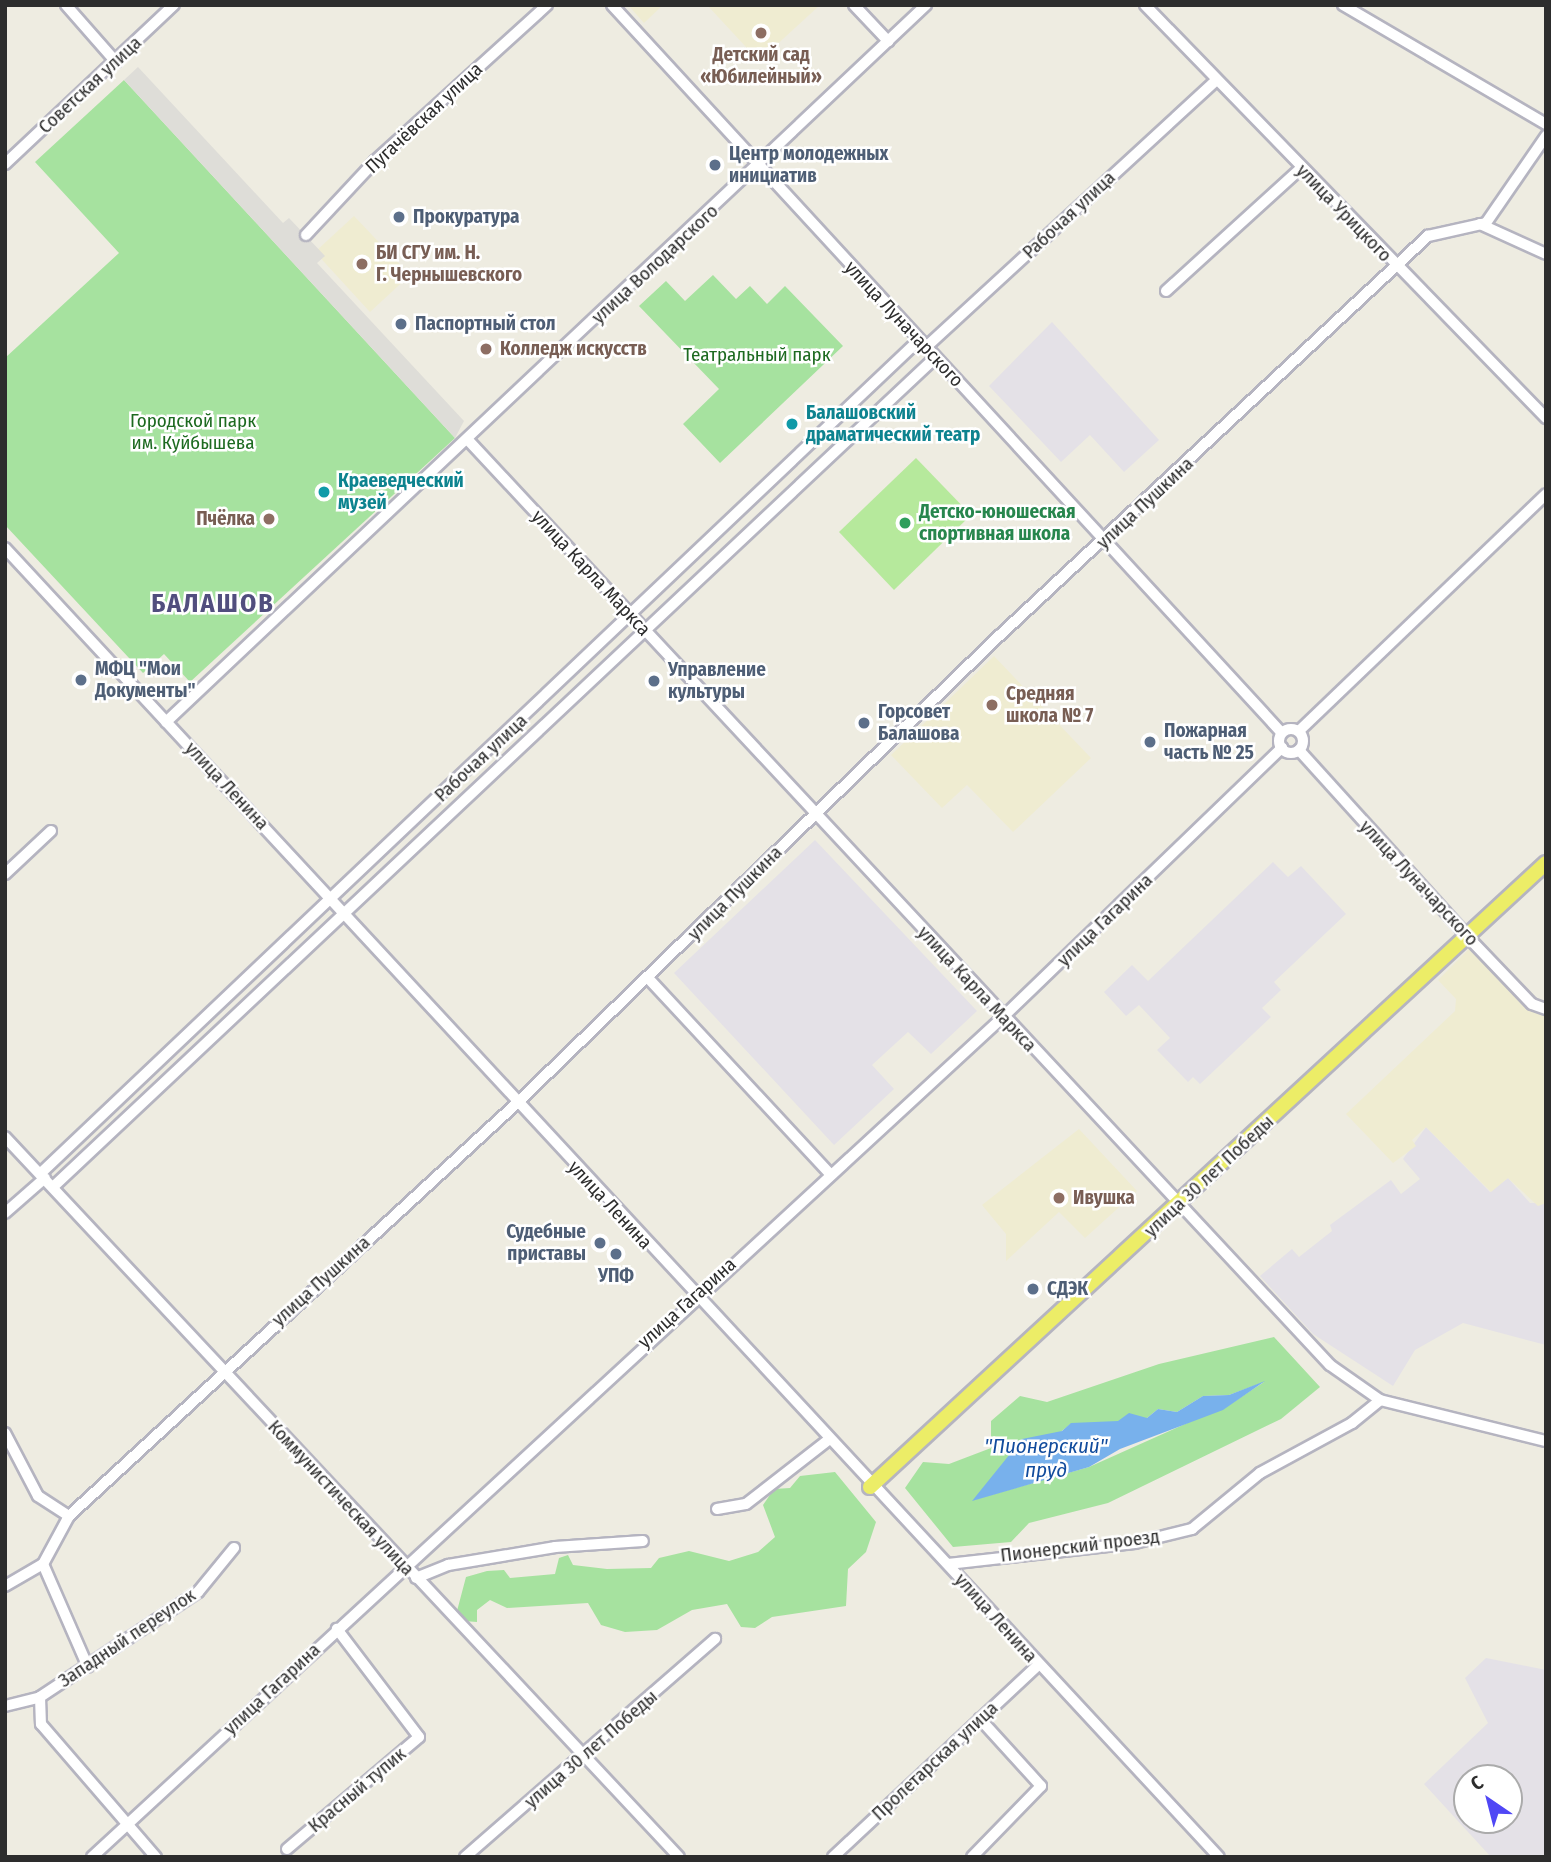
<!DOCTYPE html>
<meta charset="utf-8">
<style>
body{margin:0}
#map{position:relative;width:1551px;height:1862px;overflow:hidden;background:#eeece1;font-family:"Fira Sans Condensed",sans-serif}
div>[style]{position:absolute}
.industrial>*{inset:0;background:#e4e1e7}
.education>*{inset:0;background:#efecd1}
.green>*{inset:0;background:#a6e29f}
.pitch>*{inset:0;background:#b6e99c}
.plaza>*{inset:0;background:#deddd8}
.water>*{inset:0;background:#78b1ec}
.roads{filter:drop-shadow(2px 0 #b5b4c0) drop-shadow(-2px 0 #b5b4c0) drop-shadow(0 2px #b5b4c0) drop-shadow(0 -2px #b5b4c0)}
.minor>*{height:10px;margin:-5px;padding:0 5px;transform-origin:5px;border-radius:5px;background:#fff}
.minor>.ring{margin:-5px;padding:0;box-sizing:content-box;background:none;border:10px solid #fff;border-radius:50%}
.major>*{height:14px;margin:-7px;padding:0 7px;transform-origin:7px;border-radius:7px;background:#eced67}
.dots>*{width:19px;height:19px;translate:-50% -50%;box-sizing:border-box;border:4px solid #fff;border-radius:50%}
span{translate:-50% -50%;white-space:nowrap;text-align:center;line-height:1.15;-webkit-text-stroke:5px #fff;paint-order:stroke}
.education-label{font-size:19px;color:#785e54;font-weight:700}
.left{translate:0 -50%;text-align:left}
.right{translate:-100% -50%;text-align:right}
.street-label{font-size:19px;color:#2d2d2d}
.service-label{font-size:19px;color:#4e5e75;font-weight:700}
.park-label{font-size:19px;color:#1d6a20}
.culture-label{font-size:19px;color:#0d838f;font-weight:700}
.leisure-label{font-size:19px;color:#27864d;font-weight:700}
.water-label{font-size:21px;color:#124c9d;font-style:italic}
.district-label{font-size:26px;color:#514e7e;font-weight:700;letter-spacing:2px}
.frame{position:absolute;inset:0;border:7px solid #2d2d2d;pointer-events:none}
.north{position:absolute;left:1453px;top:1764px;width:70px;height:70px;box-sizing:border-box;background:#fff;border:2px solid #ababab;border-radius:50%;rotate:325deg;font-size:19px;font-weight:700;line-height:28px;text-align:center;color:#2d2d2d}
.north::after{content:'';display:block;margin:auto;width:24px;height:32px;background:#5047f5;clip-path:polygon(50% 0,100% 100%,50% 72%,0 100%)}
</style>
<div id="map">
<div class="industrial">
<i style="clip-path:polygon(1052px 322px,1159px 440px,1124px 472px,1090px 435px,1061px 462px,989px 386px)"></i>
<i style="clip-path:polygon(815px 840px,977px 1011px,931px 1054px,908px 1032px,872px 1065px,894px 1089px,834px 1145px,674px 973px)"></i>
<i style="clip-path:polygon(1273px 862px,1288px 877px,1301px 866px,1346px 914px,1274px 982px,1281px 990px,1262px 1008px,1271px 1017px,1200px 1084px,1193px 1077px,1188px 1082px,1157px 1050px,1170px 1038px,1139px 1005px,1126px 1016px,1104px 992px,1132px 965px,1148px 981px)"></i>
<i style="clip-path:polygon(1426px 1127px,1490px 1192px,1508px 1178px,1530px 1203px,1546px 1203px,1546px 1345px,1463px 1323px,1415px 1350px,1393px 1386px,1313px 1334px,1260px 1276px,1292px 1249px,1299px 1257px,1332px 1231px,1330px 1225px,1391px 1180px,1401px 1194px,1420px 1179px,1403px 1159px)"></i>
<i style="clip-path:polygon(evenodd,1486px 1658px,1546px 1670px,1546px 1857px,1491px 1857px,1424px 1784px,1488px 1723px,1465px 1678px,1486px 1658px,1509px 1778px,1509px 1820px,1467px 1820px,1467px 1778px,1509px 1778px)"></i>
</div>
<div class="education">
<i style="clip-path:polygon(628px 5px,663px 5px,644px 23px)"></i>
<i style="clip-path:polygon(707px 5px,820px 5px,759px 61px)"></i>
<i style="clip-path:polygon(354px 216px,410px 275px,370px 312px,315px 252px)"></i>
<i style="clip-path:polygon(994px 656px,1091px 758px,1013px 832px,967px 785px,942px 808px,891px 755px)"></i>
<i style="clip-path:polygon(1471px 947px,1546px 1014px,1546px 1203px,1538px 1206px,1508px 1178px,1491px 1192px,1426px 1127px,1412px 1140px,1416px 1146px,1393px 1163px,1346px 1114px,1455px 1011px,1456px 999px,1438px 980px)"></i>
<i style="clip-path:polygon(1079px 1129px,1137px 1191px,1085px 1238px,1059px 1212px,1006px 1261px,1006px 1234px,982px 1205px)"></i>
</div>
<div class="green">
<i style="clip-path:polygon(124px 80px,455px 438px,190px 682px,164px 654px,143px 673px,5px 525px,5px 358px,119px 253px,35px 162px)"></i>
<i style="clip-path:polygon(713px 275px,736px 299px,750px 286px,767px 304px,785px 286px,843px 346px,720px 463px,683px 424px,719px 389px,639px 306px,666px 281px,685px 301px)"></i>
<i style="clip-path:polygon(evenodd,1274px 1337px,1320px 1387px,1281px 1419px,1108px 1503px,1029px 1523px,1011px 1542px,953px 1547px,905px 1488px,923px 1462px,949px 1464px,991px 1448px,991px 1421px,1020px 1396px,1047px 1402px,1159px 1364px,1274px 1337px,1264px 1382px,1232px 1403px,1089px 1467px,973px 1500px,1072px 1423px,1090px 1427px,1147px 1418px,1158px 1409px,1177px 1412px,1203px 1396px,1229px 1395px,1264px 1382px)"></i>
<i style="clip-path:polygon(835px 1472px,876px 1522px,866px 1552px,848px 1569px,846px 1606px,772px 1617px,755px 1628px,741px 1627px,727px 1604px,692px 1610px,657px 1630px,625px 1632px,601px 1625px,588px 1603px,507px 1608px,490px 1600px,477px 1610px,477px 1622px,464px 1621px,457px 1611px,466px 1577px,487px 1571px,504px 1570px,510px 1578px,555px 1574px,559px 1558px,568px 1555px,573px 1565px,607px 1569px,651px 1568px,659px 1558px,689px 1551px,729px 1561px,758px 1552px,775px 1537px,763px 1505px,774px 1489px,790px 1488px,800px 1476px)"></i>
</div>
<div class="pitch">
<i style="clip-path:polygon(916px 458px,971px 515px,894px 590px,839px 532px)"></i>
</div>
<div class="plaza">
<i style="clip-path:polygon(138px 67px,283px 223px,289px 218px,325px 256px,317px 263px,464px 421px,455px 438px,124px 80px)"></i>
</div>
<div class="water">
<i style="clip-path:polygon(1265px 1381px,1223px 1410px,1120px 1449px,1089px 1467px,972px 1501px,1022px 1439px,1062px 1431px,1071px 1423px,1118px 1421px,1129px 1413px,1147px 1418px,1158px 1409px,1177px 1412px,1203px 1396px,1229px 1395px)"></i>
</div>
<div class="roads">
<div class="minor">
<i style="left:66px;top:5px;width:76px;rotate:48.7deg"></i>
<i style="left:612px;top:5px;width:989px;rotate:47.38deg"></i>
<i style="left:854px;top:5px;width:50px;rotate:46.6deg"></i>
<i style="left:1145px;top:5px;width:576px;rotate:45.84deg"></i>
<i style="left:1343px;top:5px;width:235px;rotate:30.4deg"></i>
<i style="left:5px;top:164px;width:232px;rotate:-43.3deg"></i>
<i style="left:1480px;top:224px;width:72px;rotate:24.4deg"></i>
<i style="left:306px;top:235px;width:101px;rotate:-47deg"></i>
<i style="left:375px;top:161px;width:232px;rotate:-42.2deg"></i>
<i style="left:1166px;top:291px;width:181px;rotate:-42.3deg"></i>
<i style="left:925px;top:348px;width:393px;rotate:-42.6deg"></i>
<i style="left:468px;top:440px;width:1264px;rotate:47.02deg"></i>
<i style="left:1330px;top:1365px;width:61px;rotate:35deg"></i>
<i style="left:1380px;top:1400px;width:171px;rotate:13.9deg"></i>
<i style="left:5px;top:548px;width:1785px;rotate:47.16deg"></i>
<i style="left:166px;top:722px;width:1045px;rotate:-43.33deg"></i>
<i class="ring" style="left:1279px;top:729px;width:14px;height:14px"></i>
<i style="left:1299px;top:731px;width:342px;rotate:-43.8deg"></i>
<i style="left:1299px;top:750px;width:249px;rotate:47.9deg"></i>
<i style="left:1466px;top:935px;width:95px;rotate:46.3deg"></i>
<i style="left:1532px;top:1004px;width:15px;rotate:20deg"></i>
<i style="left:5px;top:874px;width:63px;rotate:-43.1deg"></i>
<i style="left:648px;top:978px;width:267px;rotate:47.1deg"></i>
<i style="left:5px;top:1137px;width:986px;rotate:46.89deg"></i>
<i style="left:41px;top:1173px;width:1210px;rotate:-43.49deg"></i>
<i style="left:53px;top:1187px;width:1210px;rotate:-43.23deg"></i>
<i style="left:5px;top:1213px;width:53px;rotate:-41.2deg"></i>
<i style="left:5px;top:1433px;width:71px;rotate:62.4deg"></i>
<i style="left:38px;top:1496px;width:37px;rotate:33deg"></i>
<i style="left:69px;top:1516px;width:55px;rotate:118.4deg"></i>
<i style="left:43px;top:1564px;width:112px;rotate:66.4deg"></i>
<i style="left:717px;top:1509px;width:29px;rotate:-10deg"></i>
<i style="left:746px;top:1504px;width:103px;rotate:-37.9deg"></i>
<i style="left:69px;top:1516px;width:608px;rotate:-42.67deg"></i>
<i style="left:516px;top:1104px;width:673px;rotate:-44.1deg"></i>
<i style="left:999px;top:636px;width:587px;rotate:-43deg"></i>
<i style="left:1428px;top:236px;width:59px;rotate:-12.6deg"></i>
<i style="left:1486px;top:223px;width:106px;rotate:-55.4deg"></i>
<i style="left:948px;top:1564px;width:188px;rotate:-6.4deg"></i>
<i style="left:1135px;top:1543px;width:59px;rotate:-13.8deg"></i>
<i style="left:1192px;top:1529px;width:88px;rotate:-39.5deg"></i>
<i style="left:1260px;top:1473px;width:105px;rotate:-28.5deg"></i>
<i style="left:1352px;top:1423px;width:36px;rotate:-39deg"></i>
<i style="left:416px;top:1578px;width:35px;rotate:-22deg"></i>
<i style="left:448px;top:1565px;width:109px;rotate:-9.5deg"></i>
<i style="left:555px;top:1547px;width:88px;rotate:-3.9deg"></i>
<i style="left:5px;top:1586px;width:44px;rotate:-30.1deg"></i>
<i style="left:40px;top:1697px;width:27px;rotate:88deg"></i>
<i style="left:41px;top:1724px;width:176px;rotate:49.2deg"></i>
<i style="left:5px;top:1706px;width:36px;rotate:-14deg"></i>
<i style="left:40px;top:1697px;width:190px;rotate:-33.6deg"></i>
<i style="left:198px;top:1592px;width:57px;rotate:-50.7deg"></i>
<i style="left:287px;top:1849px;width:173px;rotate:-40.3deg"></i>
<i style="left:419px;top:1737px;width:136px;rotate:-127.2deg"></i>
<i style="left:92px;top:1857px;width:1239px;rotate:-42.68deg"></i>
<i style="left:1003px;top:1017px;width:388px;rotate:-44deg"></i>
<i style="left:465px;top:1857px;width:332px;rotate:-41.1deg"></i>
<i style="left:833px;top:1857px;width:281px;rotate:-43.1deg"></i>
<i style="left:972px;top:1857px;width:99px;rotate:-45.8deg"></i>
<i style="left:1041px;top:1786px;width:91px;rotate:-132.3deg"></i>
</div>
<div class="major">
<i style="left:870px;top:1487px;width:920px;rotate:-42.71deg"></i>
</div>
</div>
<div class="dots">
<i style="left:761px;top:33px;background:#8d6e63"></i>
<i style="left:715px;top:165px;background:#5c6f8a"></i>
<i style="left:399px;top:217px;background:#5c6f8a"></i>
<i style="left:362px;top:264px;background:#8d6e63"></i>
<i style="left:401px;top:324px;background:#5c6f8a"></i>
<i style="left:486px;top:349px;background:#8d6e63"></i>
<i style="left:792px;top:424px;background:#0f9aa8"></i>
<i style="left:324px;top:492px;background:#0f9aa8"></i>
<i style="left:269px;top:519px;background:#8d6e63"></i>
<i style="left:905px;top:523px;background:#2e9e5b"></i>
<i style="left:81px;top:680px;background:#5c6f8a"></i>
<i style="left:654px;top:681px;background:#5c6f8a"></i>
<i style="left:992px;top:705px;background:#8d6e63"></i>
<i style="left:864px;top:723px;background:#5c6f8a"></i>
<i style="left:1150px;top:742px;background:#5c6f8a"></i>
<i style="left:1059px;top:1198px;background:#8d6e63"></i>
<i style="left:600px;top:1243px;background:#5c6f8a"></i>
<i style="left:616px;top:1254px;background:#5c6f8a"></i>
<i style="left:1033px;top:1289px;background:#5c6f8a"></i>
</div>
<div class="education-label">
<span style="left:761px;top:66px">Детский сад<br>«Юбилейный»</span>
<span class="left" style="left:376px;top:264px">БИ СГУ им. Н.<br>Г. Чернышевского</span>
<span class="left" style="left:500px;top:349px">Колледж искусств</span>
<span class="right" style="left:255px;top:519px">Пчёлка</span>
<span class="left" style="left:1006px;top:705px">Средняя<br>школа № 7</span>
<span class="left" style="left:1073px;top:1198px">Ивушка</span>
</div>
<div class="street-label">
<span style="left:90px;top:85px;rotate:-43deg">Советская улица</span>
<span style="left:424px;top:118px;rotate:-43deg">Пугачёвская улица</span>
<span style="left:1344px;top:213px;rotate:46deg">улица Урицкого</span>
<span style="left:1069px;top:215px;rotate:-43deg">Рабочая улица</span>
<span style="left:655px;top:264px;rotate:-43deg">улица Володарского</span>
<span style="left:904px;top:324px;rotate:47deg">улица Луначарского</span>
<span style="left:1145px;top:503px;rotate:-43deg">улица Пушкина</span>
<span style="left:591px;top:573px;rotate:47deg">улица Карла Маркса</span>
<span style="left:481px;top:758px;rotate:-43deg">Рабочая улица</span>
<span style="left:227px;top:786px;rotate:47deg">улица Ленина</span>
<span style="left:1419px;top:883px;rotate:47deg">улица Луначарского</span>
<span style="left:735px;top:893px;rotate:-45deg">улица Пушкина</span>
<span style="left:1105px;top:920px;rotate:-44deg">улица Гагарина</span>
<span style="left:977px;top:989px;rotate:47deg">улица Карла Маркса</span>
<span style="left:1209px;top:1176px;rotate:-43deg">улица 30 лет Победы</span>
<span style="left:610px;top:1205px;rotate:47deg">улица Ленина</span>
<span style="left:321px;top:1281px;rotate:-42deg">улица Пушкина</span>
<span style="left:687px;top:1303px;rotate:-42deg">улица Гагарина</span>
<span style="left:341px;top:1498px;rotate:47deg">Коммунистическая улица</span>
<span style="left:1080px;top:1546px;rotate:-7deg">Пионерский проезд</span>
<span style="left:996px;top:1618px;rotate:48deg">улица Ленина</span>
<span style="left:127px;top:1638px;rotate:-34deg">Западный переулок</span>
<span style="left:272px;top:1689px;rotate:-43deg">улица Гагарина</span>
<span style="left:591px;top:1749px;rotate:-41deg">улица 30 лет Победы</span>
<span style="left:935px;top:1761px;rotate:-43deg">Пролетарская улица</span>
<span style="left:357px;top:1790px;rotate:-40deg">Красный тупик</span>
</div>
<div class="service-label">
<span class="left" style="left:729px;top:165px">Центр молодежных<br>инициатив</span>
<span class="left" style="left:413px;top:217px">Прокуратура</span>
<span class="left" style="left:415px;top:324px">Паспортный стол</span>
<span class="left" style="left:95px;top:680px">МФЦ "Мои<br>Документы"</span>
<span class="left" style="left:668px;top:681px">Управление<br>культуры</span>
<span class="left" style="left:878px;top:723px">Горсовет<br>Балашова</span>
<span class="left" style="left:1164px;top:742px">Пожарная<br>часть № 25</span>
<span class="right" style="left:586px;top:1243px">Судебные<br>приставы</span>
<span style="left:616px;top:1276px">УПФ</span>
<span class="left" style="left:1047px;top:1289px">СДЭК</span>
</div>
<div class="park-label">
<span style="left:757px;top:355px">Театральный парк</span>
<span style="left:193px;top:432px">Городской парк<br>им. Куйбышева</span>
</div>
<div class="culture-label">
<span class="left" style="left:806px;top:424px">Балашовский<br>драматический театр</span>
<span class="left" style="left:338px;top:492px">Краеведческий<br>музей</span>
</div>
<div class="leisure-label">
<span class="left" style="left:919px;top:523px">Детско-юношеская<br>спортивная школа</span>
</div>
<div class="water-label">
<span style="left:1046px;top:1458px">"Пионерский"<br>пруд</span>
</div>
<div class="district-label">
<span style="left:213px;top:604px">БАЛАШОВ</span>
</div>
<div class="frame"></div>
<div class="north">С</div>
</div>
